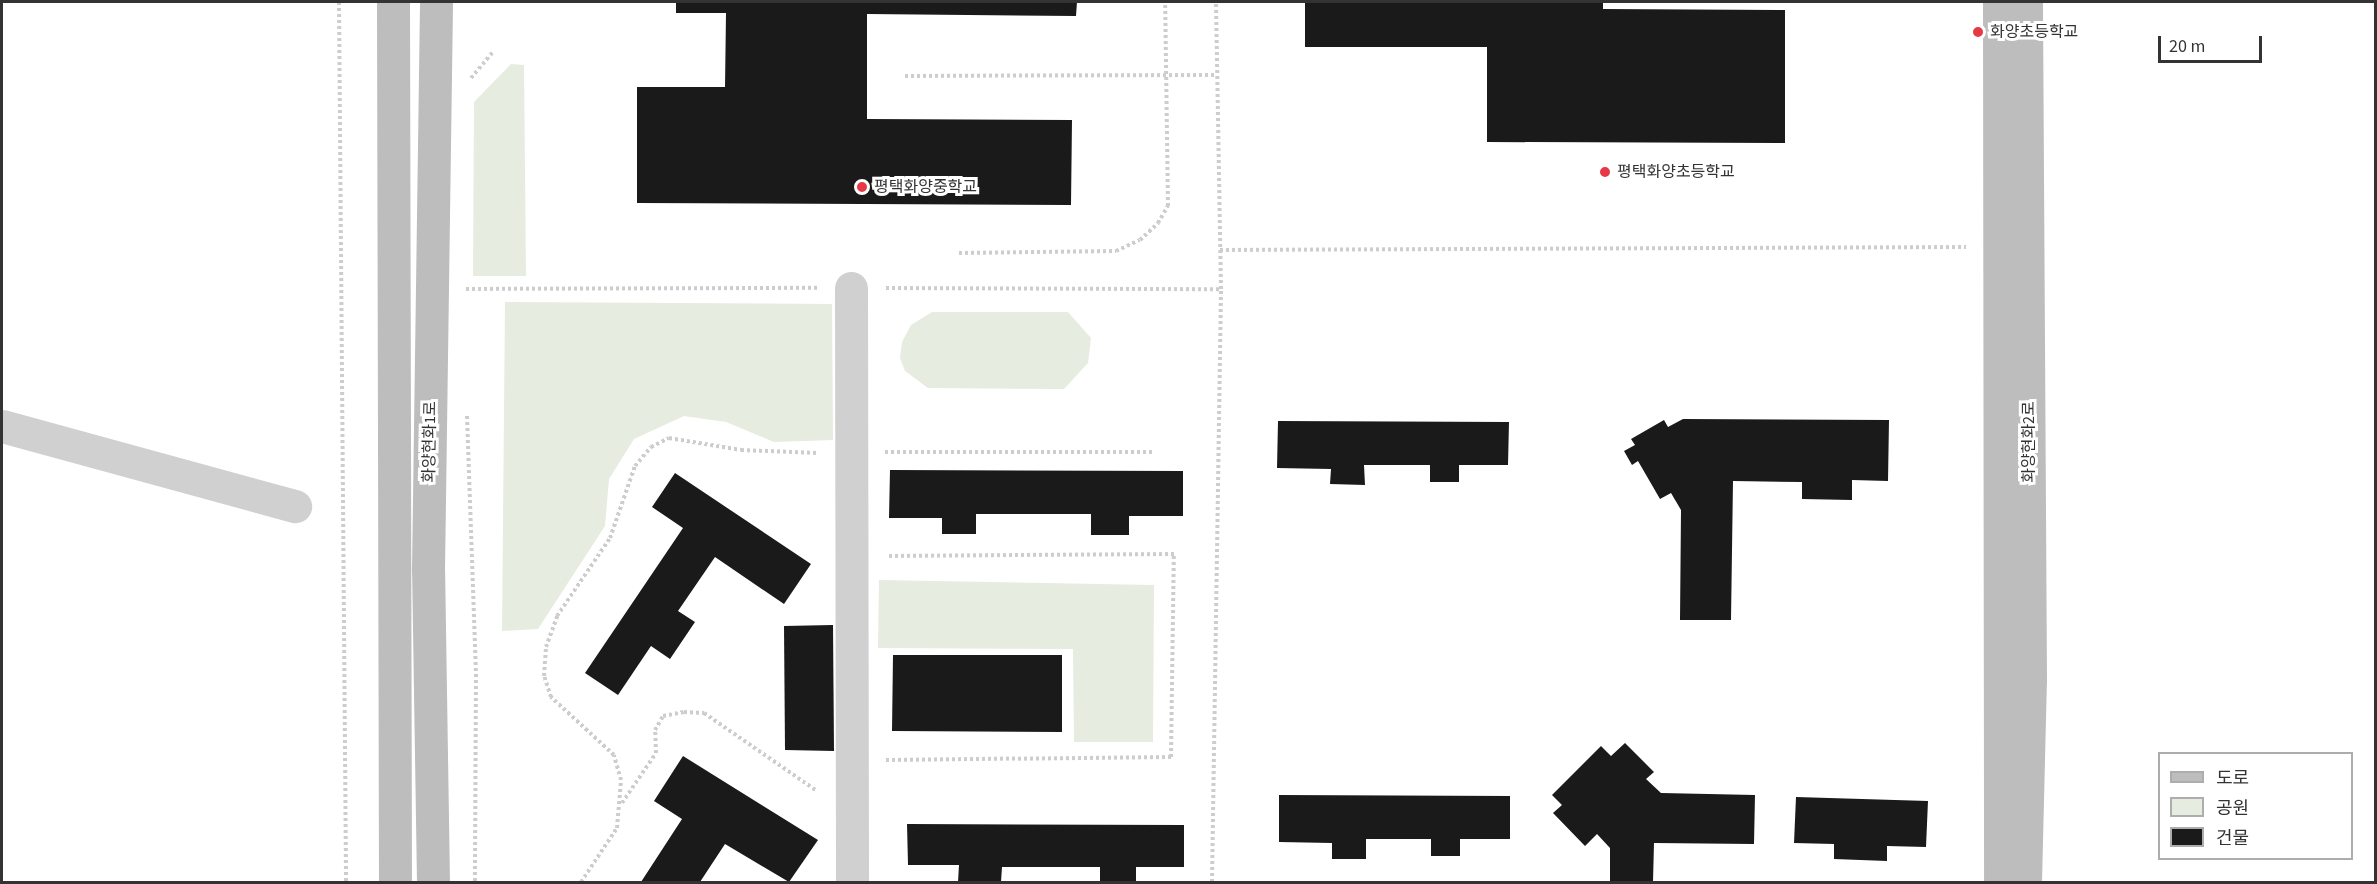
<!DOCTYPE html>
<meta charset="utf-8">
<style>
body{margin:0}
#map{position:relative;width:2377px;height:884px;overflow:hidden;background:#fff;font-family:"Source Sans 3","Noto Sans KR",sans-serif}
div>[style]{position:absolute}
.green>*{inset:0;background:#e6ecdf}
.building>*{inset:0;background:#1a1a1a}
.path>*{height:4px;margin-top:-2px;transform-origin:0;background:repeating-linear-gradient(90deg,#cdcdcd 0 3px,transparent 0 6px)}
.street>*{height:33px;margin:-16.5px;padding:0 16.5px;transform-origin:16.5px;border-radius:16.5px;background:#d0d0d0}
.secondary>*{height:33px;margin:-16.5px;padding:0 16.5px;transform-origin:16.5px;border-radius:16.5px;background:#bdbdbd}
.dots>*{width:16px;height:16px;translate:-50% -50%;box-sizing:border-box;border:3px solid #fff;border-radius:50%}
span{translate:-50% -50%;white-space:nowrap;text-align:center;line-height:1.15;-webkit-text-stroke:6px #fff;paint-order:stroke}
.poi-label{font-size:16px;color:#333}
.left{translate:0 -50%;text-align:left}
.street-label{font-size:16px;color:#333}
.frame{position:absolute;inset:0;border:3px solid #333;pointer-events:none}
.legend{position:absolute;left:2158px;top:752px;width:195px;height:108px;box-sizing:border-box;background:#fff;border:2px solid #adadad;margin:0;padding:8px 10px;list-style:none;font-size:18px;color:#333}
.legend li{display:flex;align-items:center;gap:12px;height:30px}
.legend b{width:30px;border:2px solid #adadad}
.scale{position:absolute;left:2158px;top:36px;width:104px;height:27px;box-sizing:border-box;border:3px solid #333;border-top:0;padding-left:8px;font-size:18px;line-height:21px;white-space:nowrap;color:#333;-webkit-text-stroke:4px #fff;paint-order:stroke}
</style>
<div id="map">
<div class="green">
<i style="clip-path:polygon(511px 64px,524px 65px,526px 276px,473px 276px,474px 102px)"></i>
<i style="clip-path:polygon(505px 302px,832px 304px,833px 440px,774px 442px,726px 422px,684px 416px,634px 439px,609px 479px,605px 526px,538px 629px,502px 631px)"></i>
<i style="clip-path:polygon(932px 312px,1068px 312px,1091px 338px,1088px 363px,1064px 389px,928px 388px,905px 371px,900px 358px,902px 342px,911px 325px)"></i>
<i style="clip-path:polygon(879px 580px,1154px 585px,1153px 742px,1074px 742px,1073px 649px,878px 648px)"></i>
</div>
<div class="building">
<i style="clip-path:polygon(676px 2px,1077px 2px,1076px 16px,867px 14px,867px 119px,1072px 120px,1071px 205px,637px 203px,637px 87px,725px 87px,726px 13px,676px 13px)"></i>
<i style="clip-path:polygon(1305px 2px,1603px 2px,1603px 9px,1785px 10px,1785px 143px,1487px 142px,1487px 47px,1305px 47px)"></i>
<i style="clip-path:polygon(1683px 419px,1889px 420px,1888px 481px,1852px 480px,1852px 500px,1802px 499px,1802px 482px,1733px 481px,1731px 620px,1680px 620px,1681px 510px,1671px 493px,1660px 499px,1638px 461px,1632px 465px,1624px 451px,1635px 445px,1631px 439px,1664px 420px,1668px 427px)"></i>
<i style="clip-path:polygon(1278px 421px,1509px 422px,1508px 465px,1459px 465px,1459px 482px,1430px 482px,1430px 465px,1364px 465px,1365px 485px,1330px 484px,1331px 469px,1277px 468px)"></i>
<i style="clip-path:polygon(890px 470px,1183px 471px,1183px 516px,1129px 516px,1129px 535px,1091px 535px,1091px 514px,976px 514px,976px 534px,942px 534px,942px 518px,889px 518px)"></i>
<i style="clip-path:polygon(675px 473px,811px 564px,784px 604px,715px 557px,678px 611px,695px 622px,670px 659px,651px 646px,618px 695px,585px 673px,683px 528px,652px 507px)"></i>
<i style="clip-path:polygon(833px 625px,834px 751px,785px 750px,784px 626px)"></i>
<i style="clip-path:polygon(893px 655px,1062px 655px,1062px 732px,892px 731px)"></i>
<i style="clip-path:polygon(1625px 743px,1654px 772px,1646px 779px,1661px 793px,1755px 795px,1754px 844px,1654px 843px,1653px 882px,1610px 882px,1610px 848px,1597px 834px,1585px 846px,1553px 813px,1562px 805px,1552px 795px,1601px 746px,1611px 756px)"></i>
<i style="clip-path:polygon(683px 756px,818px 840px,789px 882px,725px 844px,700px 882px,641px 882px,682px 819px,654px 801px)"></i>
<i style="clip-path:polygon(1279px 795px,1510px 796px,1510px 839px,1460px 839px,1460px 856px,1431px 856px,1431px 839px,1366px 839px,1366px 859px,1332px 859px,1332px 843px,1279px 842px)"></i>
<i style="clip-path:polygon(1796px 797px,1928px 801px,1926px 847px,1887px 846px,1887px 861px,1834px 859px,1834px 844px,1794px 843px)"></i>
<i style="clip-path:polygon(907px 824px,1184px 825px,1184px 867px,1136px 867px,1136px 882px,1100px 882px,1100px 867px,1002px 867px,1001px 882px,958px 882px,959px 865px,908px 865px)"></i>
</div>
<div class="path">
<i style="left:339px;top:2px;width:880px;rotate:89.54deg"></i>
<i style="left:905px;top:76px;width:312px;rotate:-0.2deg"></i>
<i style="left:471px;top:78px;width:35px;rotate:-50deg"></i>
<i style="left:1220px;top:250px;width:746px;rotate:-0.23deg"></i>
<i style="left:959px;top:253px;width:157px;rotate:-0.7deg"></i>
<i style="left:1116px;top:251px;width:26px;rotate:-25deg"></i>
<i style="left:1140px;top:240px;width:25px;rotate:-43deg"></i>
<i style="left:1158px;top:223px;width:20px;rotate:-60deg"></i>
<i style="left:1168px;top:206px;width:204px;rotate:-90.8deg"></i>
<i style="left:886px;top:288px;width:335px;rotate:0.2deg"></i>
<i style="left:466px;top:289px;width:352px;rotate:-0.2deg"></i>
<i style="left:467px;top:416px;width:258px;rotate:88deg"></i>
<i style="left:476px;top:674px;width:208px;rotate:90.3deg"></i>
<i style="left:885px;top:452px;width:269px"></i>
<i style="left:886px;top:760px;width:285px;rotate:-0.6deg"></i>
<i style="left:1171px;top:757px;width:203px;rotate:-89.2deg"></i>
<i style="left:1174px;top:554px;width:288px;rotate:179.6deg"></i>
<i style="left:622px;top:803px;width:60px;rotate:-55.8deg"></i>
<i style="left:656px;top:753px;width:23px;rotate:-92deg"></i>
<i style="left:655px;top:730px;width:16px;rotate:-60deg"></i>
<i style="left:663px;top:716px;width:21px;rotate:-11deg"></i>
<i style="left:684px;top:712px;width:20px;rotate:3deg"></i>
<i style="left:704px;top:713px;width:137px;rotate:34.6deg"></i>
<i style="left:581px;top:882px;width:65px;rotate:-56.3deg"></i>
<i style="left:617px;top:828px;width:48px;rotate:-85.2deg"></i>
<i style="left:621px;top:780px;width:26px;rotate:-106deg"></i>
<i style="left:614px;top:755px;width:86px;rotate:-137.4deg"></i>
<i style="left:551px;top:697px;width:22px;rotate:-108deg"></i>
<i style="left:544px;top:676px;width:29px;rotate:-86deg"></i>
<i style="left:546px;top:647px;width:33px;rotate:-70deg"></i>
<i style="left:557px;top:616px;width:94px;rotate:-55.8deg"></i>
<i style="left:610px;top:538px;width:76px;rotate:-70.9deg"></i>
<i style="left:635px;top:466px;width:25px;rotate:-50deg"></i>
<i style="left:651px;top:447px;width:20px;rotate:-27deg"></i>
<i style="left:669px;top:438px;width:73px;rotate:9.5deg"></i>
<i style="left:741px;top:450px;width:77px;rotate:2.2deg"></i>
<i style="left:1212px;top:882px;width:593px;rotate:-89.13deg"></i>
<i style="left:1221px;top:289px;width:287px;rotate:-91deg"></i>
</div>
<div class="street">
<i style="left:851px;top:288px;width:594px;rotate:89.9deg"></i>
<i style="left:2px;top:426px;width:304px;rotate:15.3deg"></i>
</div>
<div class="secondary">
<i style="left:393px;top:2px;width:880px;rotate:89.87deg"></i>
<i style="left:1999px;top:2px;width:880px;rotate:89.93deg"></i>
<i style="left:433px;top:882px;width:312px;rotate:-90.9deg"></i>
<i style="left:428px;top:570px;width:568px;rotate:-89.19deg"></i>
<i style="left:2025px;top:882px;width:202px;rotate:-88.6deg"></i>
<i style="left:2030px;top:680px;width:678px;rotate:-90.34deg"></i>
</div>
<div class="dots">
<i style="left:1978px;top:32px;background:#e63946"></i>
<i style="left:1605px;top:172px;background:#e63946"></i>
<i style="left:862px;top:187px;background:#e63946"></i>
</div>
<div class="poi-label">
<span class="left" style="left:1990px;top:32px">화양초등학교</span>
<span class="left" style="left:1617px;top:172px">평택화양초등학교</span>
<span class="left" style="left:874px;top:187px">평택화양중학교</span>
</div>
<div class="street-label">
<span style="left:430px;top:442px;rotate:-89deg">화양현화1로</span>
<span style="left:2029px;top:442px;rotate:-90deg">화양현화2로</span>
</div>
<div class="frame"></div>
<ul class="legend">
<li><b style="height:8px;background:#bdbdbd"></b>도로</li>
<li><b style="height:16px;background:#e6ecdf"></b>공원</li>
<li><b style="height:16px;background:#1a1a1a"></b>건물</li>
</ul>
<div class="scale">20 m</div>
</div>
